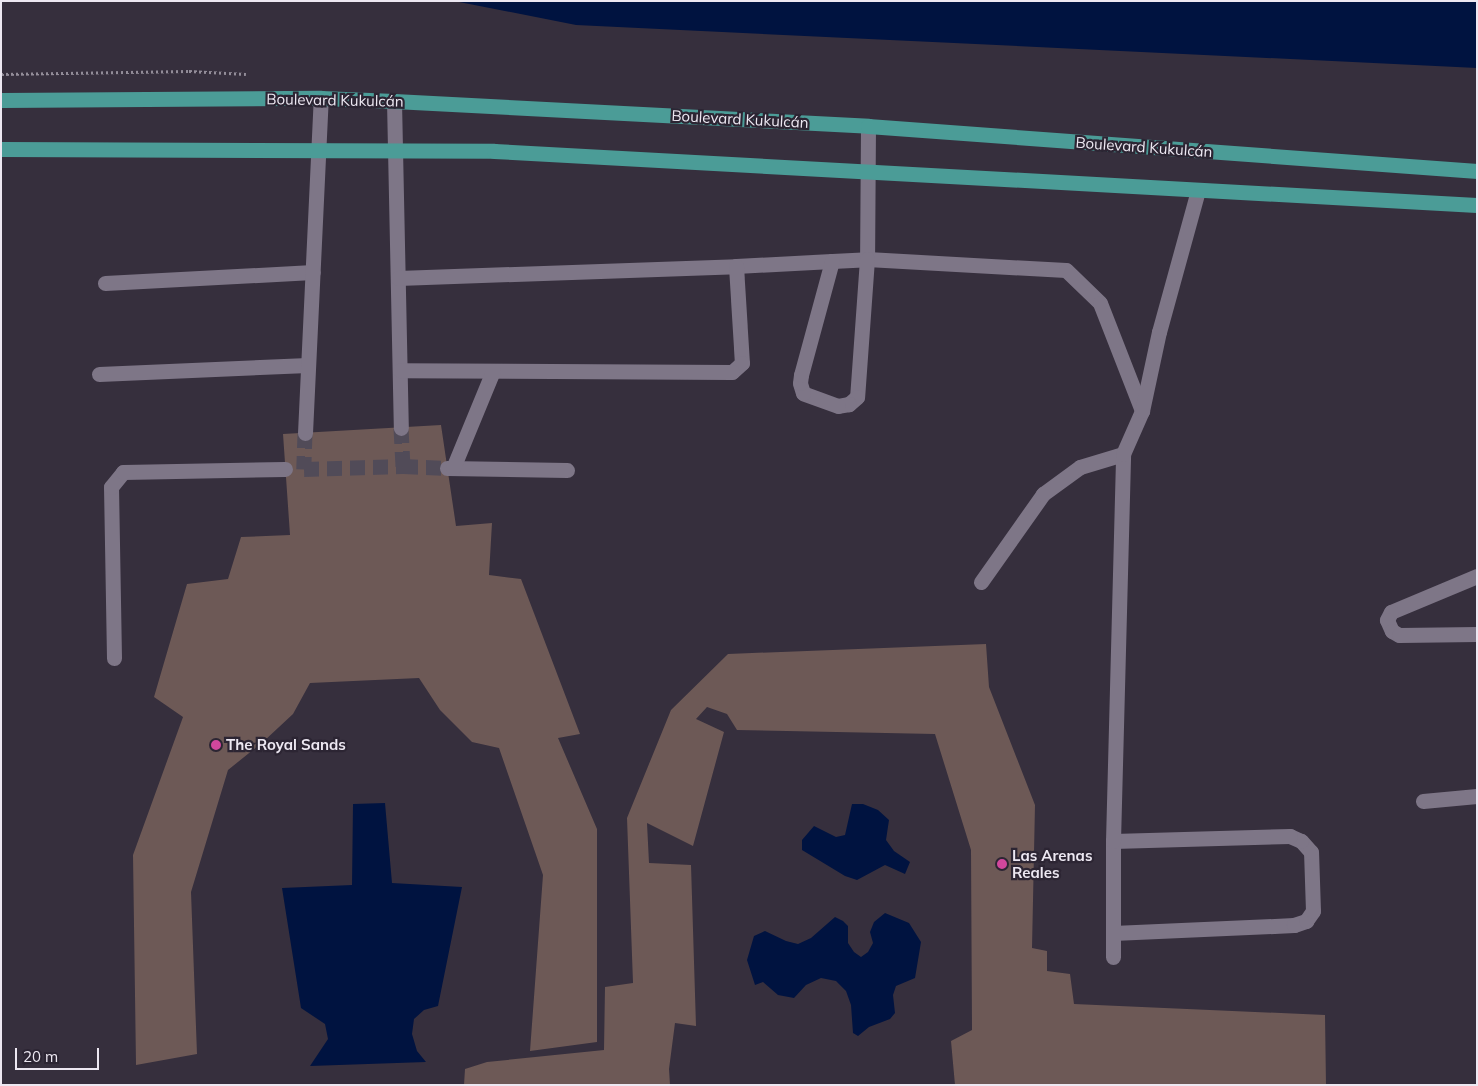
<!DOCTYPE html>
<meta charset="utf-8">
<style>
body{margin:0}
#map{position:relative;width:1478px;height:1086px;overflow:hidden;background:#362f3d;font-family:Mulish,sans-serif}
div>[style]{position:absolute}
.water>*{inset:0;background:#001340}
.building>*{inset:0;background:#6d5956}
.minor-tunnel>*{height:15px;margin-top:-7.5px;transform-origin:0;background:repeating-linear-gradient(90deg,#514b58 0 15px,transparent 0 23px)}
.path>*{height:3px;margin-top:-1.5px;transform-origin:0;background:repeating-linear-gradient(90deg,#928c98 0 2.5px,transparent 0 5px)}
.minor>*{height:15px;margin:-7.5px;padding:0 7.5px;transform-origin:7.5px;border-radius:7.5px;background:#7e7687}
.major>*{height:15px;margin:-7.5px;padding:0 7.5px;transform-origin:7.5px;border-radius:7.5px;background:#4b9c97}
.dots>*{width:14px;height:14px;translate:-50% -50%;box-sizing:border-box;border:2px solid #2c2533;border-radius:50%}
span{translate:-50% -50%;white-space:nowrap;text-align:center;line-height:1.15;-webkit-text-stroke:4.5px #2c2533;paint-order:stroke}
.street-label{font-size:15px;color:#ede8f2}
.poi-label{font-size:15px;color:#ede8f2;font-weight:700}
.left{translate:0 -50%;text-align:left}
.frame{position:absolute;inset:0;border:2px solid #ede8f2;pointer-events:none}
.scale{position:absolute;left:15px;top:1048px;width:84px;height:22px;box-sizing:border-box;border:2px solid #ede8f2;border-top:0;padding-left:6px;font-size:15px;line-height:18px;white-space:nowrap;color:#ede8f2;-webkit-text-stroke:4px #2c2533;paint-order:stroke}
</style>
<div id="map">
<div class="water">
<i style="clip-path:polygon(454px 1px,1477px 1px,1477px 68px,576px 25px)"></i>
<i style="clip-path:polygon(385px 803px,392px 883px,462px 887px,438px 1006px,424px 1010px,414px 1019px,412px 1034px,417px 1051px,426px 1062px,310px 1066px,328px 1039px,325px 1024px,301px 1008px,282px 888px,352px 885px,353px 804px)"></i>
<i style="clip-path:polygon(852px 804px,863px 804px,878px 810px,889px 820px,886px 840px,894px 851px,910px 862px,905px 874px,885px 865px,857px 880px,845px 876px,802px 850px,802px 840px,814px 826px,836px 837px,845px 835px)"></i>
<i style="clip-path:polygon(885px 913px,909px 923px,921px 942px,915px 978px,896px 986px,893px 995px,895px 1013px,890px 1019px,869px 1027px,858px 1036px,853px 1033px,851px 1005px,846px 991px,836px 981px,821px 978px,806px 985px,794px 998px,778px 995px,763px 982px,755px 985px,747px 960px,754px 936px,765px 931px,786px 941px,798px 944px,811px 938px,835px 917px,843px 921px,848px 926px,848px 943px,854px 952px,861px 957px,868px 952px,873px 943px,870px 932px,874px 922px)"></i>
</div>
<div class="building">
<i style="clip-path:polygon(441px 425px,456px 526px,492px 523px,489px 575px,521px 579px,580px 734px,558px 738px,597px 829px,597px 1042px,530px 1051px,543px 875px,499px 748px,472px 742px,440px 710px,419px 678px,310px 683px,293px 714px,264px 741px,228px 770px,191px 892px,197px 1054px,136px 1065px,133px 855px,183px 717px,154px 697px,187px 584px,228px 579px,241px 537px,290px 535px,283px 434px)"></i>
<i style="clip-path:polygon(986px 644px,989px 687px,1035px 805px,1032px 948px,1047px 951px,1047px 971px,1070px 974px,1074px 1004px,1325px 1015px,1326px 1085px,955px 1085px,951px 1041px,972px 1030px,971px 850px,935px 734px,737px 730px,727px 714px,707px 707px,696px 719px,724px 732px,693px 846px,647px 823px,649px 863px,691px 865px,696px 1026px,675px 1023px,669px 1069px,670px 1085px,464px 1085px,465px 1069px,487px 1062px,604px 1050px,605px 987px,633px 983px,627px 818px,671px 710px,728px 654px)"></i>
</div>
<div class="minor-tunnel">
<i style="left:305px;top:433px;width:36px;rotate:92deg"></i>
<i style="left:304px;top:469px;width:99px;rotate:-1.7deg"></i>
<i style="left:403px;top:466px;width:38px;rotate:-93deg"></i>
<i style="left:403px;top:466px;width:44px;rotate:2.6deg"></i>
</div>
<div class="path">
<i style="left:1px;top:74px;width:188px;rotate:-0.9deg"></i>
<i style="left:189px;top:71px;width:57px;rotate:3deg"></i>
</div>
<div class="minor">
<i style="left:394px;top:101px;width:327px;rotate:88.8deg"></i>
<i style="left:868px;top:126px;width:133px;rotate:90.4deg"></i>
<i style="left:867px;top:259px;width:199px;rotate:3.2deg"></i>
<i style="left:1066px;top:270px;width:47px;rotate:44.1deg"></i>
<i style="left:1100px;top:303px;width:116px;rotate:68.7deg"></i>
<i style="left:736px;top:266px;width:96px;rotate:-3deg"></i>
<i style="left:832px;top:261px;width:35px;rotate:-3deg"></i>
<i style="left:867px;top:259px;width:138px;rotate:94.1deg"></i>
<i style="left:857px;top:397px;width:11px;rotate:139deg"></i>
<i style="left:849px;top:404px;width:11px;rotate:170deg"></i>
<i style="left:838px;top:406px;width:37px;rotate:-160deg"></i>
<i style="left:803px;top:393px;width:10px;rotate:-107deg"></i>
<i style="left:800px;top:383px;width:8px;rotate:-83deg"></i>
<i style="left:801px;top:375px;width:118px;rotate:-74.8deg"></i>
<i style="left:398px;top:278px;width:338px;rotate:-2deg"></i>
<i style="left:736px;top:266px;width:97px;rotate:86.5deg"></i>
<i style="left:742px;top:363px;width:13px;rotate:138deg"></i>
<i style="left:732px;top:372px;width:332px;rotate:-179.7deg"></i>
<i style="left:105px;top:283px;width:208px;rotate:-3deg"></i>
<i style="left:99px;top:374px;width:209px;rotate:-2.5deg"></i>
<i style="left:305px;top:433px;width:335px;rotate:-87.3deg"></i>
<i style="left:447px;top:468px;width:120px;rotate:1deg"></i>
<i style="left:453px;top:468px;width:105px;rotate:-67.6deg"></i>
<i style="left:1477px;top:576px;width:93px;rotate:157.3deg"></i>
<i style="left:1391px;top:612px;width:9px;rotate:117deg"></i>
<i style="left:1387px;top:620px;width:12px;rotate:66deg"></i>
<i style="left:1392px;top:631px;width:8px;rotate:30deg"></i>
<i style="left:1399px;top:635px;width:78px;rotate:-0.7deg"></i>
<i style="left:981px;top:582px;width:108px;rotate:-54.8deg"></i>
<i style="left:1043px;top:494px;width:46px;rotate:-36.1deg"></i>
<i style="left:1080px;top:467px;width:45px;rotate:-16.8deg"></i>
<i style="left:114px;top:658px;width:171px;rotate:-91deg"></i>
<i style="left:111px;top:487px;width:19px;rotate:-51deg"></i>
<i style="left:123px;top:472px;width:162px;rotate:-1.1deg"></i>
<i style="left:1423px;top:801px;width:54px;rotate:-5.3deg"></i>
<i style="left:1113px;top:933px;width:181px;rotate:-2.5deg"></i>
<i style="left:1294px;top:925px;width:13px;rotate:-18deg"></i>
<i style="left:1306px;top:921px;width:12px;rotate:-55deg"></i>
<i style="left:1313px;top:911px;width:59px;rotate:-91.9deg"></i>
<i style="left:1311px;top:852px;width:15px;rotate:-132deg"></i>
<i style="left:1301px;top:841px;width:12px;rotate:-156deg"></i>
<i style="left:1290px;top:836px;width:177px;rotate:178.4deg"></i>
<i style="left:1113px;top:957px;width:116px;rotate:-90deg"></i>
<i style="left:1113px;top:841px;width:387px;rotate:-88.5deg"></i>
<i style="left:1123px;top:454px;width:47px;rotate:-66.2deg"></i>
<i style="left:1142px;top:411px;width:81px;rotate:-77.9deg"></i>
<i style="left:1159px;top:332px;width:147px;rotate:-74.6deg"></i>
</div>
<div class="major">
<i style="left:1px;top:100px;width:320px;rotate:-0.4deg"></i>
<i style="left:321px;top:98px;width:73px;rotate:2.4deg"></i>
<i style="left:394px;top:101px;width:475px;rotate:3deg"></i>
<i style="left:868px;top:126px;width:611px;rotate:4.23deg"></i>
<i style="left:1px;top:149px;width:493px;rotate:0.2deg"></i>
<i style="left:494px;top:151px;width:984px;rotate:3.14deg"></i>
</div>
<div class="dots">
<i style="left:216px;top:745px;background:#d1479c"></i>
<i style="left:1002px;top:864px;background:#d1479c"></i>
</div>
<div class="street-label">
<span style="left:335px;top:100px;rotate:1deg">Boulevard Kukulcán</span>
<span style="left:740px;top:119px;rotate:3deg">Boulevard Kukulcán</span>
<span style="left:1144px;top:147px;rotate:4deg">Boulevard Kukulcán</span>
</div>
<div class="poi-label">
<span class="left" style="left:226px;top:745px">The Royal Sands</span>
<span class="left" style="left:1012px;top:864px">Las Arenas<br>Reales</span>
</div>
<div class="frame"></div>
<div class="scale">20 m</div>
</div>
